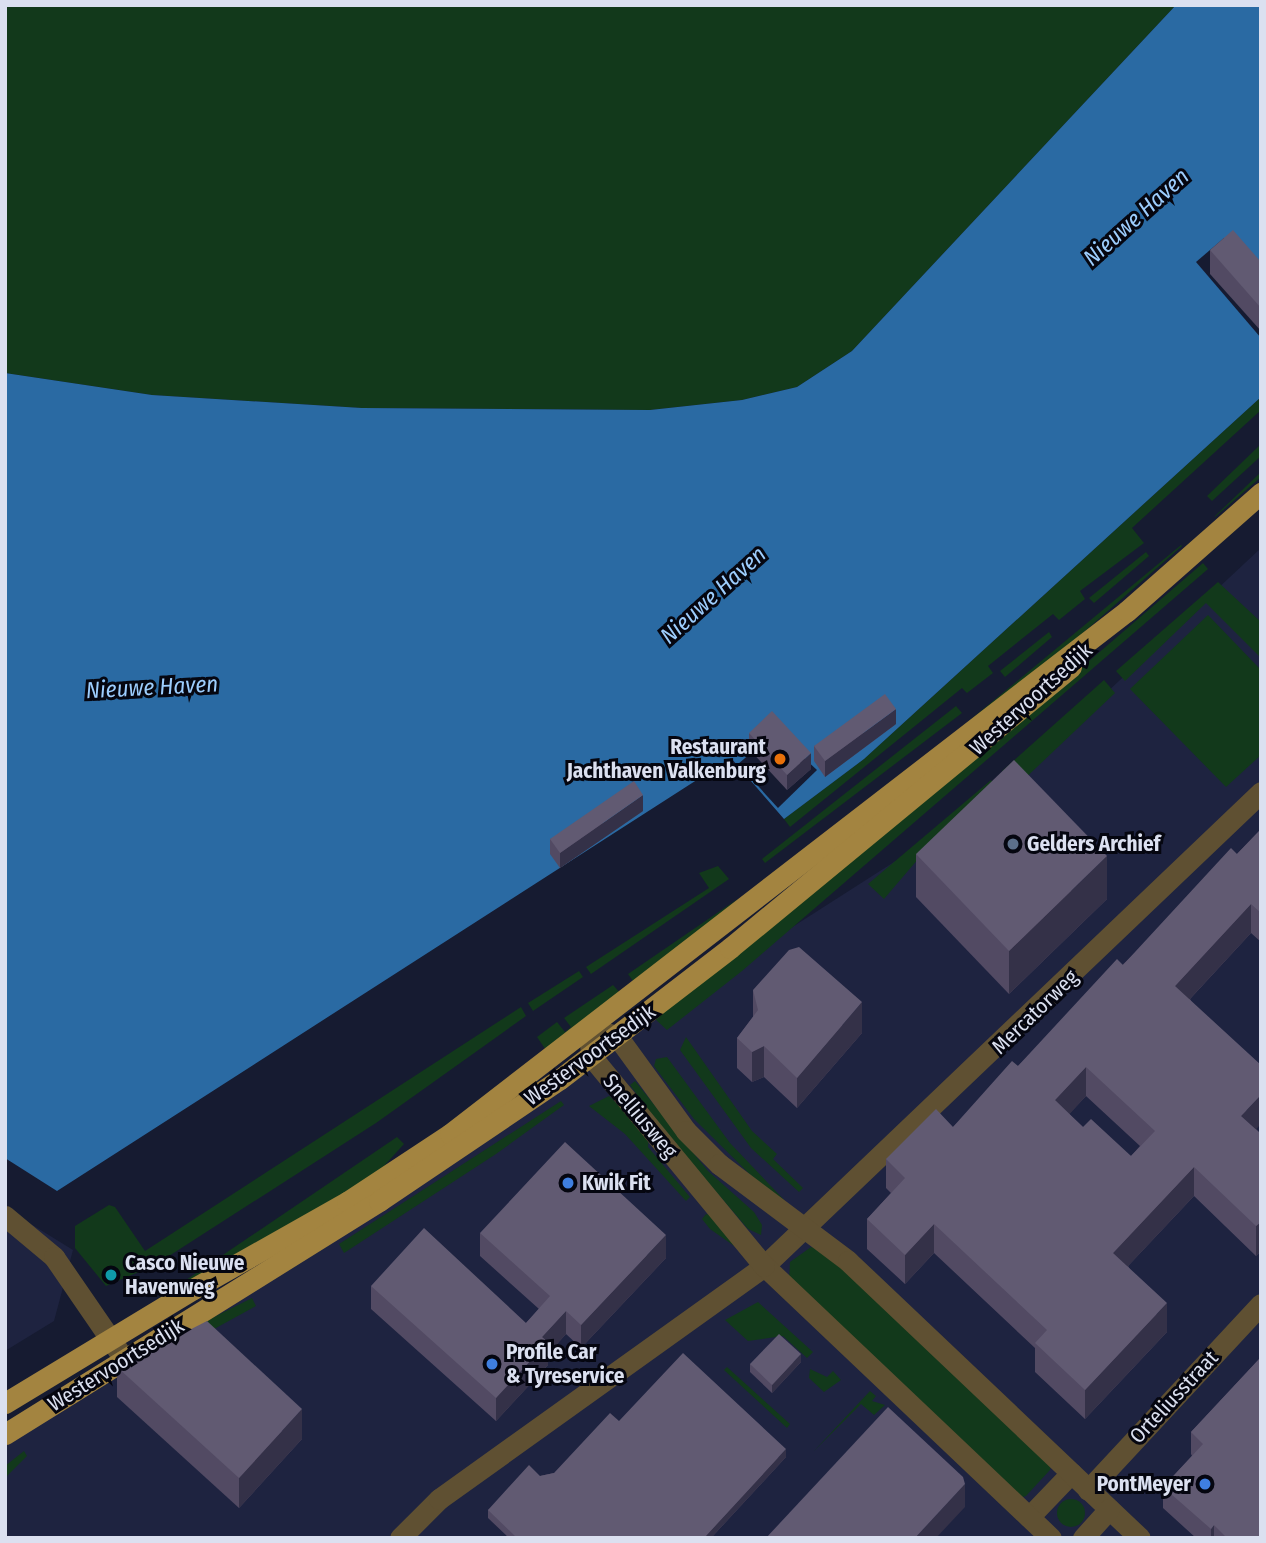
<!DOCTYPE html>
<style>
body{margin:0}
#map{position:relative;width:1266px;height:1543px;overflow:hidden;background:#161b31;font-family:"Fira Sans Condensed",sans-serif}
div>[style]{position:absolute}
.built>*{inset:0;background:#1e2340}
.green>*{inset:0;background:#12391b}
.round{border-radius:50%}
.water>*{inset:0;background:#2a6aa3}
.pier>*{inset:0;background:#161b31}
.minor>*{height:21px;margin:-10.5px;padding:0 10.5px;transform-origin:10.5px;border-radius:10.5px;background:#5f5032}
.major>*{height:21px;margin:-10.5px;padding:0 10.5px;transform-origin:10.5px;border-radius:10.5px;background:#a38440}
.wall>*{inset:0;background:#524a63}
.shaded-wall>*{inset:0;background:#343148}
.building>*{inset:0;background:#615a72}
.dots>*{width:19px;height:19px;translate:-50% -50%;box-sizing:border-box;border:4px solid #050610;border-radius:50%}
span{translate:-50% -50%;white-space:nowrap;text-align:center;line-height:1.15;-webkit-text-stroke:6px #050610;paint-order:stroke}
.street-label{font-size:21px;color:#dbe0f0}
.poi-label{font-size:21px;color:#dbe0f0;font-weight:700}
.right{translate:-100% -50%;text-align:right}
.left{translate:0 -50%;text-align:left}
.water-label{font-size:23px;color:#9dcdfd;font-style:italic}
.frame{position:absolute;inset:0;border:7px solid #dbe0f0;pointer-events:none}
</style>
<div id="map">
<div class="built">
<i style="clip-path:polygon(1261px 548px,1261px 1538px,5px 1538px,5px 1431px,994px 798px)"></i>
<i style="clip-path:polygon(5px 1208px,73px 1250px,54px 1321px,5px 1351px)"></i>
</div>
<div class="green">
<i style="clip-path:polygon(5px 5px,1176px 5px,852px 351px,797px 387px,742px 400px,650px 410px,362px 408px,152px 395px,5px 373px)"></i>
<i style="clip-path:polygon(1261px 397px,1261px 410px,1132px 528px,1144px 543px,1080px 591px,1085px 599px,1059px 620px,1053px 614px,988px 666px,993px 673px,967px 693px,962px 688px,790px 827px,784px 819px,864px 759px)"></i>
<i style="clip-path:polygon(1261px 444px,1261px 456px,1212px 501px,1207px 496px)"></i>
<i style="clip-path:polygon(1261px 472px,1261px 477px,1215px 517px,1215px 516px)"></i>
<i style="clip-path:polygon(1182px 546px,1068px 646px,958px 730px,1181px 545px)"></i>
<i style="clip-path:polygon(1146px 552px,1149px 556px,1094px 603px,1089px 598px)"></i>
<i style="clip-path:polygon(1203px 563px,1208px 569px,742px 971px,667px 1030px,654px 1018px,988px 748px)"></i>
<i style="clip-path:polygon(1218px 582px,1261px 622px,1261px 658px,1206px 603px,1125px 681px,1116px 671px)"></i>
<i style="clip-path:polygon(1208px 615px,1261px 670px,1261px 755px,1226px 787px,1130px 689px)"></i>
<i style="clip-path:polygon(1049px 632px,1052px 637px,1005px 677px,1000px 671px)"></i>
<i style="clip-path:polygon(1104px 680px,1115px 693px,1018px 785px,1002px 771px)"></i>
<i style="clip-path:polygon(956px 706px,962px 713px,765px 863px,762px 859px)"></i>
<i style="clip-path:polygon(991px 780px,1006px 796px,925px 851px,884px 899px,868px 884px)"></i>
<i style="clip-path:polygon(718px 866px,729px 879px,591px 974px,586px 967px,709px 888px,699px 873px)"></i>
<i style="clip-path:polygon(739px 898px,635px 984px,628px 974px)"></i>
<i style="clip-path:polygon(579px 971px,583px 977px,533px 1011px,528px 1003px)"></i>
<i style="clip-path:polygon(613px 985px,622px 995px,548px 1053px,537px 1037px,557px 1022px,565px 1032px,571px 1027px,564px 1018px)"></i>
<i style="clip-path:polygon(521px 1007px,526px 1016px,376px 1123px,155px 1265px,106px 1286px,75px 1248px,75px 1226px,109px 1205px,115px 1207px,145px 1251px)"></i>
<i style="clip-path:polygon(686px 1037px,752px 1131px,777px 1154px,773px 1159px,803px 1188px,799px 1192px,751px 1148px,680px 1050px)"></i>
<i style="clip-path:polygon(667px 1057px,730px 1143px,789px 1205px,774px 1198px,694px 1119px,654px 1066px,656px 1059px)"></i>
<i style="clip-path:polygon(635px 1081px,708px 1171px,754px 1212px,762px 1225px,761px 1235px,748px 1229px,663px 1130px,630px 1085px)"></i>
<i style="clip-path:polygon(609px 1096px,649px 1135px,648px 1147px,690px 1197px,686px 1201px,625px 1134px,589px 1106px)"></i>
<i style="clip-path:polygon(561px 1101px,564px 1105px,496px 1154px,344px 1253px,339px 1244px)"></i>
<i style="clip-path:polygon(397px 1137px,404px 1144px,374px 1177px,155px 1301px)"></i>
<i style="clip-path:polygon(706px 1214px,710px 1215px,740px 1250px,710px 1229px,702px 1219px)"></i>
<i style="clip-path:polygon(811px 1247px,823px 1250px,1051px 1462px,1050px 1470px,1026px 1496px,1019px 1498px,789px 1280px,790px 1262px)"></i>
<i style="clip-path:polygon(252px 1298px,256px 1306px,205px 1334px,190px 1329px)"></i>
<i style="clip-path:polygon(758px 1302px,813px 1352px,807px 1358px,783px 1336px,748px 1341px,725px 1320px)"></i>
<i style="clip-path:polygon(727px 1367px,790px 1424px,787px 1428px,724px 1370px)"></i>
<i style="clip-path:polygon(810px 1369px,827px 1377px,833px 1371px,841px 1380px,824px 1392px,809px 1378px)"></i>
<i style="clip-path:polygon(870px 1391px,876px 1396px,872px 1401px,885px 1405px,874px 1415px,861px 1404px,813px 1452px)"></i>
<i style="clip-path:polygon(24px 1451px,27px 1456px,5px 1478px,5px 1466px)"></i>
<i class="round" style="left:1057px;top:1499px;width:28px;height:28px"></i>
</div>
<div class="water">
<i style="clip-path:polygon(1176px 5px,1261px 5px,1261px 397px,864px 759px,784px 819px,731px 758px,57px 1191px,5px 1158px,5px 373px,152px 395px,362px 408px,650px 410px,742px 400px,797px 387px,852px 351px)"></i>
</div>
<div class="pier">
<i style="clip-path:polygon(1224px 238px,1261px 281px,1261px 338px,1196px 262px)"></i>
<i style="clip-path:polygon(776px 732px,817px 770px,778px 808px,738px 764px)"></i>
</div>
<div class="minor">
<i style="left:5px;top:1216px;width:64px;rotate:39.9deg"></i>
<i style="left:54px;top:1257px;width:124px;rotate:55.5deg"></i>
<i style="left:1088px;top:1490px;width:254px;rotate:-47.1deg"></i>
<i style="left:1029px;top:1517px;width:61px;rotate:-46.3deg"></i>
<i style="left:400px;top:1538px;width:55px;rotate:-45deg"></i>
<i style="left:439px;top:1499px;width:400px;rotate:-35.6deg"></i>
<i style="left:764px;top:1266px;width:687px;rotate:-43.64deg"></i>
<i style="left:1051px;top:1538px;width:395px;rotate:-136.5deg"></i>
<i style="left:764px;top:1266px;width:272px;rotate:-129.5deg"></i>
<i style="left:591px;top:1056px;width:28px;rotate:-94deg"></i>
<i style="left:589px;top:1028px;width:29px;rotate:16deg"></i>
<i style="left:617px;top:1036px;width:117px;rotate:54deg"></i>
<i style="left:686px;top:1131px;width:47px;rotate:45deg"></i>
<i style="left:719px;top:1164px;width:161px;rotate:36.9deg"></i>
<i style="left:848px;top:1261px;width:402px;rotate:43.5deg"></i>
<i style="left:1083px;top:1538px;width:39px;rotate:-48deg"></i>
</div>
<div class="major">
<i style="left:5px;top:1403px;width:220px;rotate:-31.2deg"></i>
<i style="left:193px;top:1289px;width:177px;rotate:-29.5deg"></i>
<i style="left:347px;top:1202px;width:123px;rotate:-33.4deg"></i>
<i style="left:450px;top:1134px;width:855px;rotate:-37.69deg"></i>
<i style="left:1127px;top:611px;width:179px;rotate:-41.4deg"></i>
<i style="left:5px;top:1434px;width:441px;rotate:-31.9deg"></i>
<i style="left:379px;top:1201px;width:218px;rotate:-34deg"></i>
<i style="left:560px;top:1079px;width:215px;rotate:-37.6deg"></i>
<i style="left:730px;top:948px;width:442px;rotate:-39.5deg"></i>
</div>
<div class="wall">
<i style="clip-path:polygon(1210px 250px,1261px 262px,1261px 331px,1210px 274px)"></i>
<i style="clip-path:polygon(896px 724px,825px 777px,814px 761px,814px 746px)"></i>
<i style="clip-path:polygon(749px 733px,811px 769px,787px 790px,749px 749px)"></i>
<i style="clip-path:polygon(643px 811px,560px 868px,550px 854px,550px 839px)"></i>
<i style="clip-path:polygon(evenodd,1261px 829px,1261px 942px,1251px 933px,1190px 999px,1256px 1129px,1261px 1134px,1261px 1251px,1256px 1256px,1194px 1196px,1128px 1266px,1167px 1332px,1085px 1419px,1035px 1372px,1035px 1348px,934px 1253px,905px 1284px,867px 1249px,867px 1219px,891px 1193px,886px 1188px,886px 1159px,953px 1127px,1018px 1066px,1237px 854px,1261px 829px,1086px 1096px,1140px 1146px,1131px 1156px,1083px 1127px,1069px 1114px,1086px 1096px)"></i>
<i style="clip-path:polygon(916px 854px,1107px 899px,1009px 994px,916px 897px)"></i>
<i style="clip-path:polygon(753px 990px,862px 1033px,797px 1108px,764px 1077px,752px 1082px,737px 1068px,737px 1038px,753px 1017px)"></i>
<i style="clip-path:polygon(480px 1233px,666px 1258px,581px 1348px,566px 1334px,548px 1354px,548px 1365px,496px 1421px,371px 1309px,371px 1286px,526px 1323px,539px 1309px,480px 1256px)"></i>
<i style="clip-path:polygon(1261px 1357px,1261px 1538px,1196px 1538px,1163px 1508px,1163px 1487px,1192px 1456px,1191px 1454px,1191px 1432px)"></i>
<i style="clip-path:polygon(801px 1362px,772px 1393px,750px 1372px,750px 1364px)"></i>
<i style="clip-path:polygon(117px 1367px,302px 1439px,239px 1508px,117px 1397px)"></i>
<i style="clip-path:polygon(786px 1457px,711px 1538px,509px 1538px,488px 1518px,488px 1510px,540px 1476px,554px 1473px)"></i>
</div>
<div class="shaded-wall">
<i style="clip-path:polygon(896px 709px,896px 724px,825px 777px,825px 761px)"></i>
<i style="clip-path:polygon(811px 753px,811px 769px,787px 790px,787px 775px)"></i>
<i style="clip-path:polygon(643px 795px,643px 811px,560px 868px,560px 853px)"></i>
<i style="clip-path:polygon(1107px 856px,1107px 899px,1009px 994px,1009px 951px)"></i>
<i style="clip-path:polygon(1251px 904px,1251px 933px,1175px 1015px,1175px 986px)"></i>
<i style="clip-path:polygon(862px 1002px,862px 1033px,797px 1108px,797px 1078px)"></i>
<i style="clip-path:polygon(764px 1046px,764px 1077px,752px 1082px,752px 1052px)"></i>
<i style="clip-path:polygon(1086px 1067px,1086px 1096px,1055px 1130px,1055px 1100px)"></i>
<i style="clip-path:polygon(1261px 1095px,1261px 1124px,1241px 1145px,1241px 1116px)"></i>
<i style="clip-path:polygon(1194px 1167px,1194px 1196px,1113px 1282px,1113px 1253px)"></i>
<i style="clip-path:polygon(1261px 1222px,1261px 1251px,1256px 1256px,1256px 1226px)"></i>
<i style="clip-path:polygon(934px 1224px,934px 1253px,905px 1284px,905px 1255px)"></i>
<i style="clip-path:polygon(666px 1235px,666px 1258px,581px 1348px,581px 1325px)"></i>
<i style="clip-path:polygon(1167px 1303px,1167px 1332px,1085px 1419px,1085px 1390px)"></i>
<i style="clip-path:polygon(566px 1311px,566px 1334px,548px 1354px,548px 1365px,496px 1421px,496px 1398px,542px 1337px)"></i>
<i style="clip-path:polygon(801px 1354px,801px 1362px,772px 1393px,772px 1385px)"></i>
<i style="clip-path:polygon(302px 1409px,302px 1439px,239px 1508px,239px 1478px)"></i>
<i style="clip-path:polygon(786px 1449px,786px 1457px,711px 1538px,704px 1538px)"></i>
<i style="clip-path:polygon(965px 1484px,965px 1507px,936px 1538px,915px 1538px)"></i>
<i style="clip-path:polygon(1214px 1525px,1214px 1538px,1211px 1538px,1211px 1529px)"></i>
</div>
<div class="building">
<i style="clip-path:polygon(1233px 230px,1261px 262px,1261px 308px,1210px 250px)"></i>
<i style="clip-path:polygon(885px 694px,896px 709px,825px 761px,814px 746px)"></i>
<i style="clip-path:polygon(772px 711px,811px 753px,787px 775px,749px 733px)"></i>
<i style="clip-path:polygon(1014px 760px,1107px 856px,1009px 951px,916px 854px)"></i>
<i style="clip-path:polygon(634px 781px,643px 795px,560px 853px,550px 839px)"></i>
<i style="clip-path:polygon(evenodd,1261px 829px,1261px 913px,1251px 904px,1175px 986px,1261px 1065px,1261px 1095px,1241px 1116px,1261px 1134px,1261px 1222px,1256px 1226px,1194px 1167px,1113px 1253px,1167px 1303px,1085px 1390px,1035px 1343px,1047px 1330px,934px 1224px,905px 1255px,867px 1219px,905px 1178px,886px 1159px,936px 1109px,953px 1127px,1012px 1061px,1018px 1066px,1117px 959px,1123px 965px,1231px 848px,1237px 854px,1261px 829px,1086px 1067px,1155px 1131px,1131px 1156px,1091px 1119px,1083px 1127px,1055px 1100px,1086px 1067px)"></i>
<i style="clip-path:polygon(799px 947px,862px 1002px,797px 1078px,764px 1046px,752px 1052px,737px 1038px,758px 1010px,753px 990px,789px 950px)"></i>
<i style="clip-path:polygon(565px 1142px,666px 1235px,581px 1325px,566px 1311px,542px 1337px,548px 1342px,496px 1398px,371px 1286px,424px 1228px,526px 1323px,550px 1296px,480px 1233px)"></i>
<i style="clip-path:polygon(207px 1321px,302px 1409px,239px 1478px,117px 1367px)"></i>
<i style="clip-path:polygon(779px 1334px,801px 1354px,772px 1385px,750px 1364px)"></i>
<i style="clip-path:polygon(683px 1353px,786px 1449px,704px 1538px,517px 1538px,488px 1510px,529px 1465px,540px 1476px,554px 1473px,610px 1413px,619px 1421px)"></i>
<i style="clip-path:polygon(1261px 1357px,1261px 1538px,1227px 1538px,1214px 1525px,1211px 1529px,1163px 1487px,1203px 1444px,1191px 1432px)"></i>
<i style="clip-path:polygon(888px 1407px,963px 1477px,965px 1484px,915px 1538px,766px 1538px)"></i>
</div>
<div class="dots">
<i style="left:780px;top:759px;background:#e8710a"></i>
<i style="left:1013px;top:844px;background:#5c6f8a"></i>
<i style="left:568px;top:1183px;background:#3f7fe0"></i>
<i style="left:111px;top:1275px;background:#0f9aa8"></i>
<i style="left:492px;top:1364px;background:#3f7fe0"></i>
<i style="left:1205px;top:1484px;background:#3f7fe0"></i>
</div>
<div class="street-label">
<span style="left:1031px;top:699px;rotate:-42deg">Westervoortsedijk</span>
<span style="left:1035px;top:1012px;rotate:-44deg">Mercatorweg</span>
<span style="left:590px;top:1055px;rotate:-36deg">Westervoortsedijk</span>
<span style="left:640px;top:1116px;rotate:50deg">Snelliusweg</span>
<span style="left:116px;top:1365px;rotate:-32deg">Westervoortsedijk</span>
<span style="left:1174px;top:1397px;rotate:-47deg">Orteliusstraat</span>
</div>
<div class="poi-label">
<span class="right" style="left:766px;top:759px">Restaurant<br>Jachthaven Valkenburg</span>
<span class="left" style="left:1027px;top:844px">Gelders Archief</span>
<span class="left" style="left:582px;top:1183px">Kwik Fit</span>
<span class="left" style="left:125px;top:1275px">Casco Nieuwe<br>Havenweg</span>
<span class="left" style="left:506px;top:1364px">Profile Car<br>&amp; Tyreservice</span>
<span class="right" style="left:1191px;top:1484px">PontMeyer</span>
</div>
<div class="water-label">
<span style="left:1136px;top:217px;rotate:-42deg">Nieuwe Haven</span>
<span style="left:713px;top:595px;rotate:-42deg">Nieuwe Haven</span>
<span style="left:152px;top:687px;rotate:-3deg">Nieuwe Haven</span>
</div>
<div class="frame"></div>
</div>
